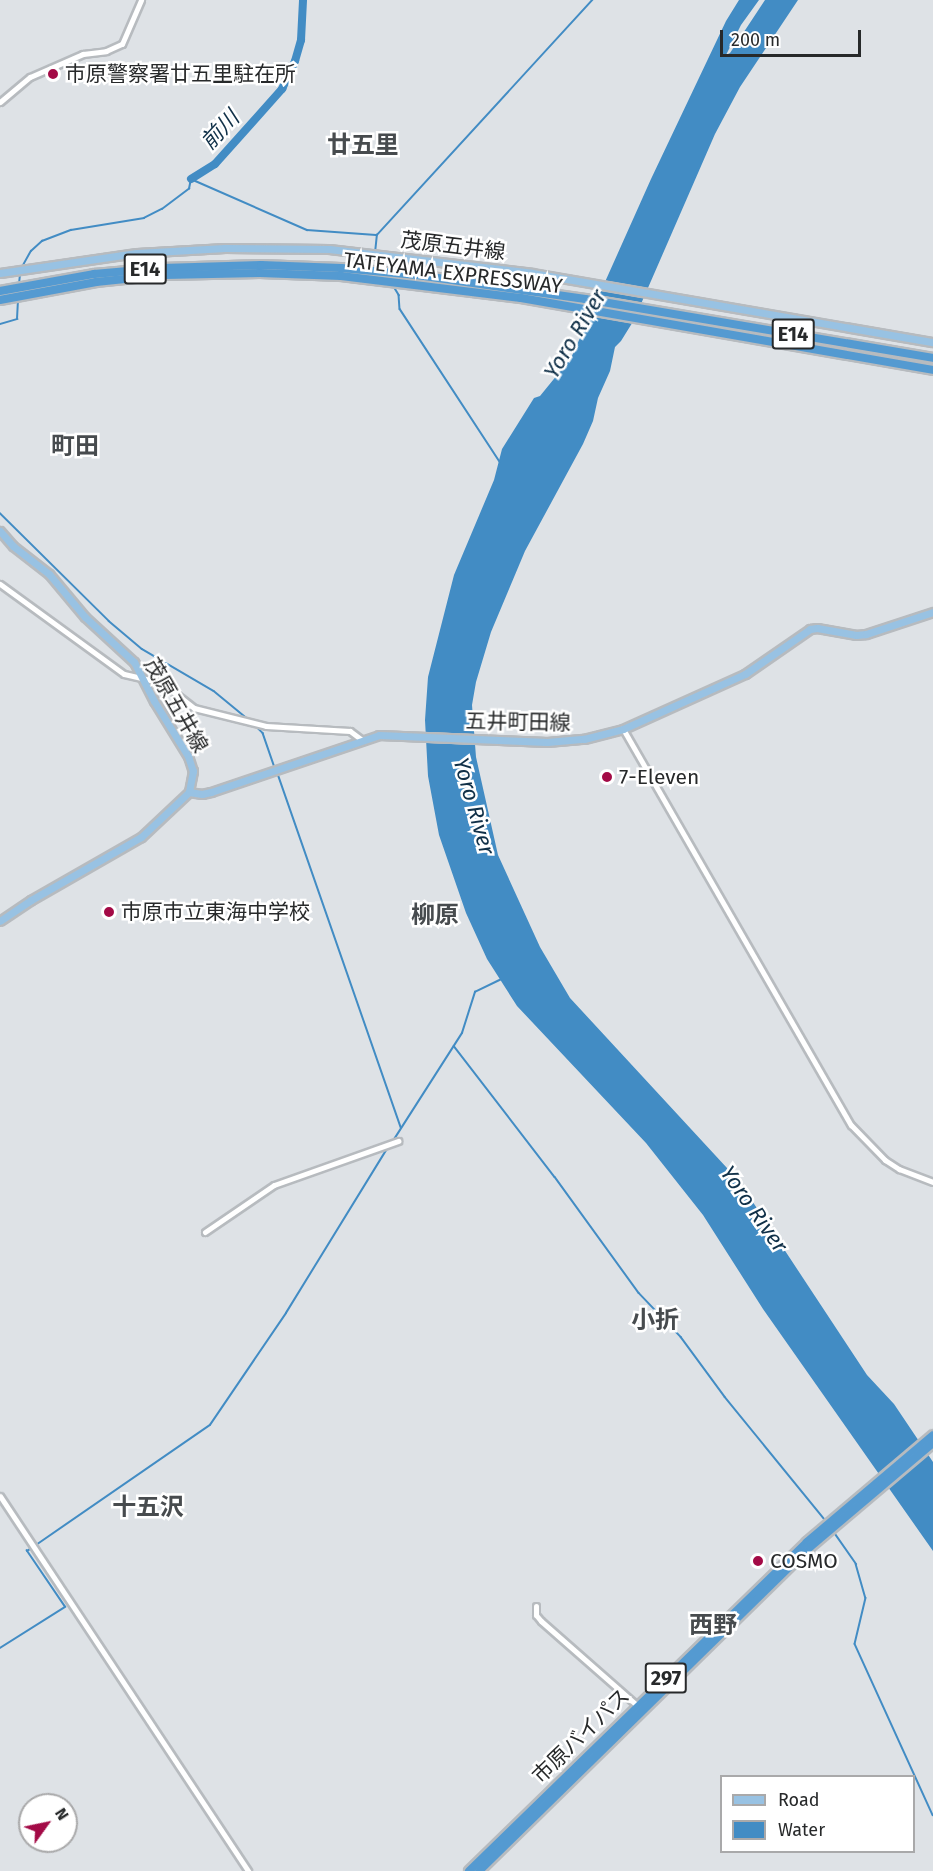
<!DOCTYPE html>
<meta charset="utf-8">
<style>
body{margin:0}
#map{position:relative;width:933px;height:1871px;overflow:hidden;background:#dee2e6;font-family:"Fira Sans","Noto Sans JP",sans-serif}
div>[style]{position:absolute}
.water>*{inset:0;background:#428cc4}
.stream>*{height:1.5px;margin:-0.75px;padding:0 0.75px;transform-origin:0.75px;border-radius:0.75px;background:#428cc4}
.river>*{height:8px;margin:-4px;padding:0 4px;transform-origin:4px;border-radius:4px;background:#428cc4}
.roads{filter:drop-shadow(2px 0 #b7bbbf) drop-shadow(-2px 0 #b7bbbf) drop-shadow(0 2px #b7bbbf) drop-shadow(0 -2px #b7bbbf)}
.minor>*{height:5px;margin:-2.5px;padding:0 2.5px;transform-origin:2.5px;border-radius:2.5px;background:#fff}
.major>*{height:7px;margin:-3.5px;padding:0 3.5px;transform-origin:3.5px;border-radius:3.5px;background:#98c2e3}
.highway>*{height:8px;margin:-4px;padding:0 4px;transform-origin:4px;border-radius:4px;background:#549ad1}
.dots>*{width:16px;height:16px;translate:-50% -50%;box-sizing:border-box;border:3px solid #fff;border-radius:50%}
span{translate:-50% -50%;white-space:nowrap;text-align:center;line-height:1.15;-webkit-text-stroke:5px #fff;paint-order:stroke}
.shield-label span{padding:2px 4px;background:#fff;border:2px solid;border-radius:4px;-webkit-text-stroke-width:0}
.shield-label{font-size:20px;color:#27292a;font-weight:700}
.poi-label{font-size:21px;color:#27292a}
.left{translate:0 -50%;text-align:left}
.street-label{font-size:21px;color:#27292a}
.water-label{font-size:22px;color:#103048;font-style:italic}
.quarter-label{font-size:24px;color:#474b4e;font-weight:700}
.legend{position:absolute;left:720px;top:1775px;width:195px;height:78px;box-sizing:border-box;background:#fff;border:2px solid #a9a9aa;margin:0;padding:8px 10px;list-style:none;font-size:18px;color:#27292a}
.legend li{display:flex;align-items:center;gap:12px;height:30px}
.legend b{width:30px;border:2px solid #a9a9aa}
.north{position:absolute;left:18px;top:1793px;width:60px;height:60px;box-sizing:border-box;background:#fff;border:2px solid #a9a9aa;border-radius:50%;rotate:57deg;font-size:16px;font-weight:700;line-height:24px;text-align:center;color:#27292a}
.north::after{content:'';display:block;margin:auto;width:21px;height:27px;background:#a30a46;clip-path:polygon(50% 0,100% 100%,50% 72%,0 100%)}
.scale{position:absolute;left:720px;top:30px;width:141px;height:27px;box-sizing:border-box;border:3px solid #27292a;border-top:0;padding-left:8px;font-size:18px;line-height:21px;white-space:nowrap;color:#27292a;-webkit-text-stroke:4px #fff;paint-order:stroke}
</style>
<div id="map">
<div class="water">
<i style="clip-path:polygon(739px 0,759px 0,741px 25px,726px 55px,730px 53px,765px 0,798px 0,740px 87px,715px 134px,634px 320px,621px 341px,615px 347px,610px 371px,598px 398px,593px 421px,583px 444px,525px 551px,491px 632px,476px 682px,472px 705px,476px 757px,498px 855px,540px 947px,570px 998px,739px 1181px,867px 1375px,894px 1404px,933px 1462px,933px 1551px,763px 1309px,703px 1215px,646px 1143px,517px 1006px,487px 959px,466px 913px,439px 835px,428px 776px,425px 720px,428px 677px,454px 575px,494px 480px,502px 449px,534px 398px,540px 396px,571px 358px,651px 179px,726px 21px)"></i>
</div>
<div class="stream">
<i style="left:375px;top:253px;width:18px;rotate:-84deg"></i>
<i style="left:377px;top:235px;width:319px;rotate:-47.5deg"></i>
<i style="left:375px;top:258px;width:13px;rotate:58deg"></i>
<i style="left:22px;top:267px;width:18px;rotate:-61deg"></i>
<i style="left:31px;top:251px;width:15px;rotate:-42deg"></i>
<i style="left:42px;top:241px;width:31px;rotate:-21deg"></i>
<i style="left:71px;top:230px;width:74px;rotate:-9.3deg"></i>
<i style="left:144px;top:218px;width:20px;rotate:-27deg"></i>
<i style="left:162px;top:209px;width:34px;rotate:-37deg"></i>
<i style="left:189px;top:189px;width:10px;rotate:-79deg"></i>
<i style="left:191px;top:179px;width:127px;rotate:23.7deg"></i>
<i style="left:307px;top:230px;width:69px;rotate:4.1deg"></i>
<i style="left:19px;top:284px;width:10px;rotate:-84deg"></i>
<i style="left:393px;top:285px;width:12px;rotate:59deg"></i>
<i style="left:399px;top:295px;width:14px;rotate:86deg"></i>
<i style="left:400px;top:309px;width:183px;rotate:56.8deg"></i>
<i style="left:0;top:324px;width:18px;rotate:-16deg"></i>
<i style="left:17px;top:319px;width:18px;rotate:-87deg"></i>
<i style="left:0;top:513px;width:153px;rotate:44.7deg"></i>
<i style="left:109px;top:621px;width:43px;rotate:40.3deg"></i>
<i style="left:142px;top:649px;width:83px;rotate:30.3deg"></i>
<i style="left:214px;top:691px;width:44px;rotate:39.5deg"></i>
<i style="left:256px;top:726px;width:10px;rotate:45deg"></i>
<i style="left:263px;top:733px;width:36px;rotate:71deg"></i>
<i style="left:277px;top:771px;width:377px;rotate:70.8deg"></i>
<i style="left:454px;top:1046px;width:165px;rotate:52.4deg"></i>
<i style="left:555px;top:1177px;width:143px;rotate:54.1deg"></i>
<i style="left:639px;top:1293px;width:61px;rotate:46.3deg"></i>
<i style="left:681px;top:1337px;width:74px;rotate:53.7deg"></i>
<i style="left:725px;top:1397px;width:160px;rotate:50.8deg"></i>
<i style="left:393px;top:1141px;width:128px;rotate:-57.4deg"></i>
<i style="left:462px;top:1033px;width:43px;rotate:-72.4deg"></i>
<i style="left:475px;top:992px;width:28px;rotate:-26deg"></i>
<i style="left:834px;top:1532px;width:39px;rotate:55deg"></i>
<i style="left:856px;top:1564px;width:35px;rotate:74deg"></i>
<i style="left:866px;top:1598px;width:47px;rotate:103.4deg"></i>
<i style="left:855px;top:1644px;width:188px;rotate:65.5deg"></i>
<i style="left:36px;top:1545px;width:211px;rotate:-34.6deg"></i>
<i style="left:210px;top:1425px;width:135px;rotate:-55.8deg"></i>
<i style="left:286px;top:1313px;width:195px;rotate:-58.4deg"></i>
<i style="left:0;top:1648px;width:77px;rotate:-32.2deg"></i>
<i style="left:65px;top:1607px;width:68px;rotate:-124.2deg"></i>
<i style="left:27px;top:1551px;width:6px;rotate:-31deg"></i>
</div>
<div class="river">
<i style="left:191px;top:179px;width:28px;rotate:-32deg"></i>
<i style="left:215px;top:164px;width:101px;rotate:-48.2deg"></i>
<i style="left:282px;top:89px;width:31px;rotate:-65deg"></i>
<i style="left:295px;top:61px;width:22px;rotate:-74deg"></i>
<i style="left:301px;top:40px;width:40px;rotate:-87.1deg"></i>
</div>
<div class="roads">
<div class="minor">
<i style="left:0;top:102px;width:39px;rotate:-40deg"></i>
<i style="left:30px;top:77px;width:58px;rotate:-23.5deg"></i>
<i style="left:83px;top:54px;width:23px;rotate:-7deg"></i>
<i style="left:106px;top:51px;width:17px;rotate:-24deg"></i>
<i style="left:122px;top:44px;width:48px;rotate:-66.6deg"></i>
<i style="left:0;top:584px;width:153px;rotate:36deg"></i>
<i style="left:124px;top:674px;width:39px;rotate:13deg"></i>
<i style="left:162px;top:683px;width:41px;rotate:38deg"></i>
<i style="left:194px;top:708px;width:74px;rotate:14deg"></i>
<i style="left:266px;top:726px;width:84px;rotate:3.4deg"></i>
<i style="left:350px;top:731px;width:15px;rotate:37deg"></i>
<i style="left:623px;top:729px;width:457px;rotate:60.1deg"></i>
<i style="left:851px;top:1125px;width:49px;rotate:45.8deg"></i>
<i style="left:885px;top:1160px;width:17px;rotate:33deg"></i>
<i style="left:899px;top:1169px;width:36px;rotate:21deg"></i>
<i style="left:205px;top:1232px;width:83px;rotate:-34.3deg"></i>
<i style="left:274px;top:1185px;width:132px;rotate:-19.5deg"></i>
<i style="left:0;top:1496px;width:450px;rotate:56.5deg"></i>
<i style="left:536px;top:1606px;width:9px;rotate:90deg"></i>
<i style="left:536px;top:1615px;width:8px;rotate:50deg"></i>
<i style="left:541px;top:1621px;width:132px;rotate:41.3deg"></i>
</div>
<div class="major">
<i style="left:0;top:273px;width:138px;rotate:-8.3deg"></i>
<i style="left:137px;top:253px;width:88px;rotate:-3.3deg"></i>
<i style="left:225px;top:248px;width:104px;rotate:0.6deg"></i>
<i style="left:329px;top:249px;width:204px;rotate:6.7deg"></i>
<i style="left:532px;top:273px;width:407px;rotate:9.8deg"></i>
<i style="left:0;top:531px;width:20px;rotate:49deg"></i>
<i style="left:13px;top:546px;width:46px;rotate:37.9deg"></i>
<i style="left:49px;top:574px;width:56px;rotate:50.1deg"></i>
<i style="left:85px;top:617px;width:67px;rotate:42.6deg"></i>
<i style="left:134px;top:662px;width:44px;rotate:62.9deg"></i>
<i style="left:154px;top:701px;width:65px;rotate:58.3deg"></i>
<i style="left:188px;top:756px;width:16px;rotate:72deg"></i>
<i style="left:193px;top:771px;width:21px;rotate:101deg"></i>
<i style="left:189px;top:792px;width:66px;rotate:136.8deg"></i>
<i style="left:141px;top:837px;width:127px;rotate:150.2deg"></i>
<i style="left:31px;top:900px;width:37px;rotate:146deg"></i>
<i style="left:189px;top:792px;width:13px;rotate:9deg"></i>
<i style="left:202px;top:794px;width:9px;rotate:-13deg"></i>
<i style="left:211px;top:792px;width:177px;rotate:-18.7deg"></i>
<i style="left:379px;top:735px;width:168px;rotate:2.4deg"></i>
<i style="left:547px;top:742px;width:37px;rotate:-5deg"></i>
<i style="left:584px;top:739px;width:40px;rotate:-14.4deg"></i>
<i style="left:623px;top:729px;width:134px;rotate:-24.3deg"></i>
<i style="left:745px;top:674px;width:79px;rotate:-34.7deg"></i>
<i style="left:810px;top:629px;width:7px;rotate:-8deg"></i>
<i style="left:817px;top:628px;width:40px;rotate:10deg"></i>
<i style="left:856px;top:635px;width:10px;rotate:-6deg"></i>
<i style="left:866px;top:634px;width:71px;rotate:-18.2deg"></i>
</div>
<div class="highway">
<i style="left:0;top:291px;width:96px;rotate:-10.3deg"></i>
<i style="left:94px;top:274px;width:68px;rotate:-5deg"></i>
<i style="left:162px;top:268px;width:99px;rotate:-1.7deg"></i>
<i style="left:261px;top:265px;width:80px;rotate:2.1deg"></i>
<i style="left:341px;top:268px;width:76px;rotate:5.3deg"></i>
<i style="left:417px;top:275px;width:170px;rotate:8.1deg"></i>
<i style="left:585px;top:299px;width:353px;rotate:9.6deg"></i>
<i style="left:0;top:300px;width:98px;rotate:-10.6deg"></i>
<i style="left:96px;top:282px;width:68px;rotate:-5.9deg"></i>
<i style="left:164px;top:275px;width:96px;rotate:-1.2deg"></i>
<i style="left:260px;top:273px;width:81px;rotate:2.1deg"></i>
<i style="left:341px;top:276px;width:181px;rotate:7deg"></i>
<i style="left:521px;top:298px;width:418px;rotate:9.9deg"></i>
<i style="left:469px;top:1871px;width:472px;rotate:-44.2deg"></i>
<i style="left:807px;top:1542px;width:165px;rotate:-40.3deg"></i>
<i style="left:479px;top:1871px;width:463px;rotate:-44.4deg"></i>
<i style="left:810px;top:1547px;width:161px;rotate:-40.2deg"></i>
</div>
</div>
<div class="dots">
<i style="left:53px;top:74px;background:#a30a46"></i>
<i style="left:607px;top:777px;background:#a30a46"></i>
<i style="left:109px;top:912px;background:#a30a46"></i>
<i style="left:758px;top:1561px;background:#a30a46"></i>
</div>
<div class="shield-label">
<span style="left:145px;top:269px">E14</span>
<span style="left:793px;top:334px">E14</span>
<span style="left:666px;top:1678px">297</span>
</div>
<div class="poi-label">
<span class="left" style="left:65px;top:74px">市原警察署廿五里駐在所</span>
<span class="left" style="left:619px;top:777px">7-Eleven</span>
<span class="left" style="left:121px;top:912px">市原市立東海中学校</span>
<span class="left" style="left:770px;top:1561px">COSMO</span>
</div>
<div class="street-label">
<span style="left:453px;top:246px;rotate:7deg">茂原五井線</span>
<span style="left:453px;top:273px;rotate:7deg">TATEYAMA EXPRESSWAY</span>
<span style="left:176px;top:705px;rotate:60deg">茂原五井線</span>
<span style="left:518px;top:722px;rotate:1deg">五井町田線</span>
<span style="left:581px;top:1736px;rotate:-44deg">市原バイパス</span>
</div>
<div class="water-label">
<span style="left:220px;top:130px;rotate:-47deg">前川</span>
<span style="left:575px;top:334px;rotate:-59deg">Yoro River</span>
<span style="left:474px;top:806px;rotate:74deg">Yoro River</span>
<span style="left:754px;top:1209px;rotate:55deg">Yoro River</span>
</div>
<div class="quarter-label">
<span style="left:363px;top:146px">廿五里</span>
<span style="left:75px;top:447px">町田</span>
<span style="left:435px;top:916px">柳原</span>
<span style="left:655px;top:1321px">小折</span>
<span style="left:148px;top:1508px">十五沢</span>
<span style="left:713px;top:1626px">西野</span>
</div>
<ul class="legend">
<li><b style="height:8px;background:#98c2e3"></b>Road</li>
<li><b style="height:16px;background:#428cc4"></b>Water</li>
</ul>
<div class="north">N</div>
<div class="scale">200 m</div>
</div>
